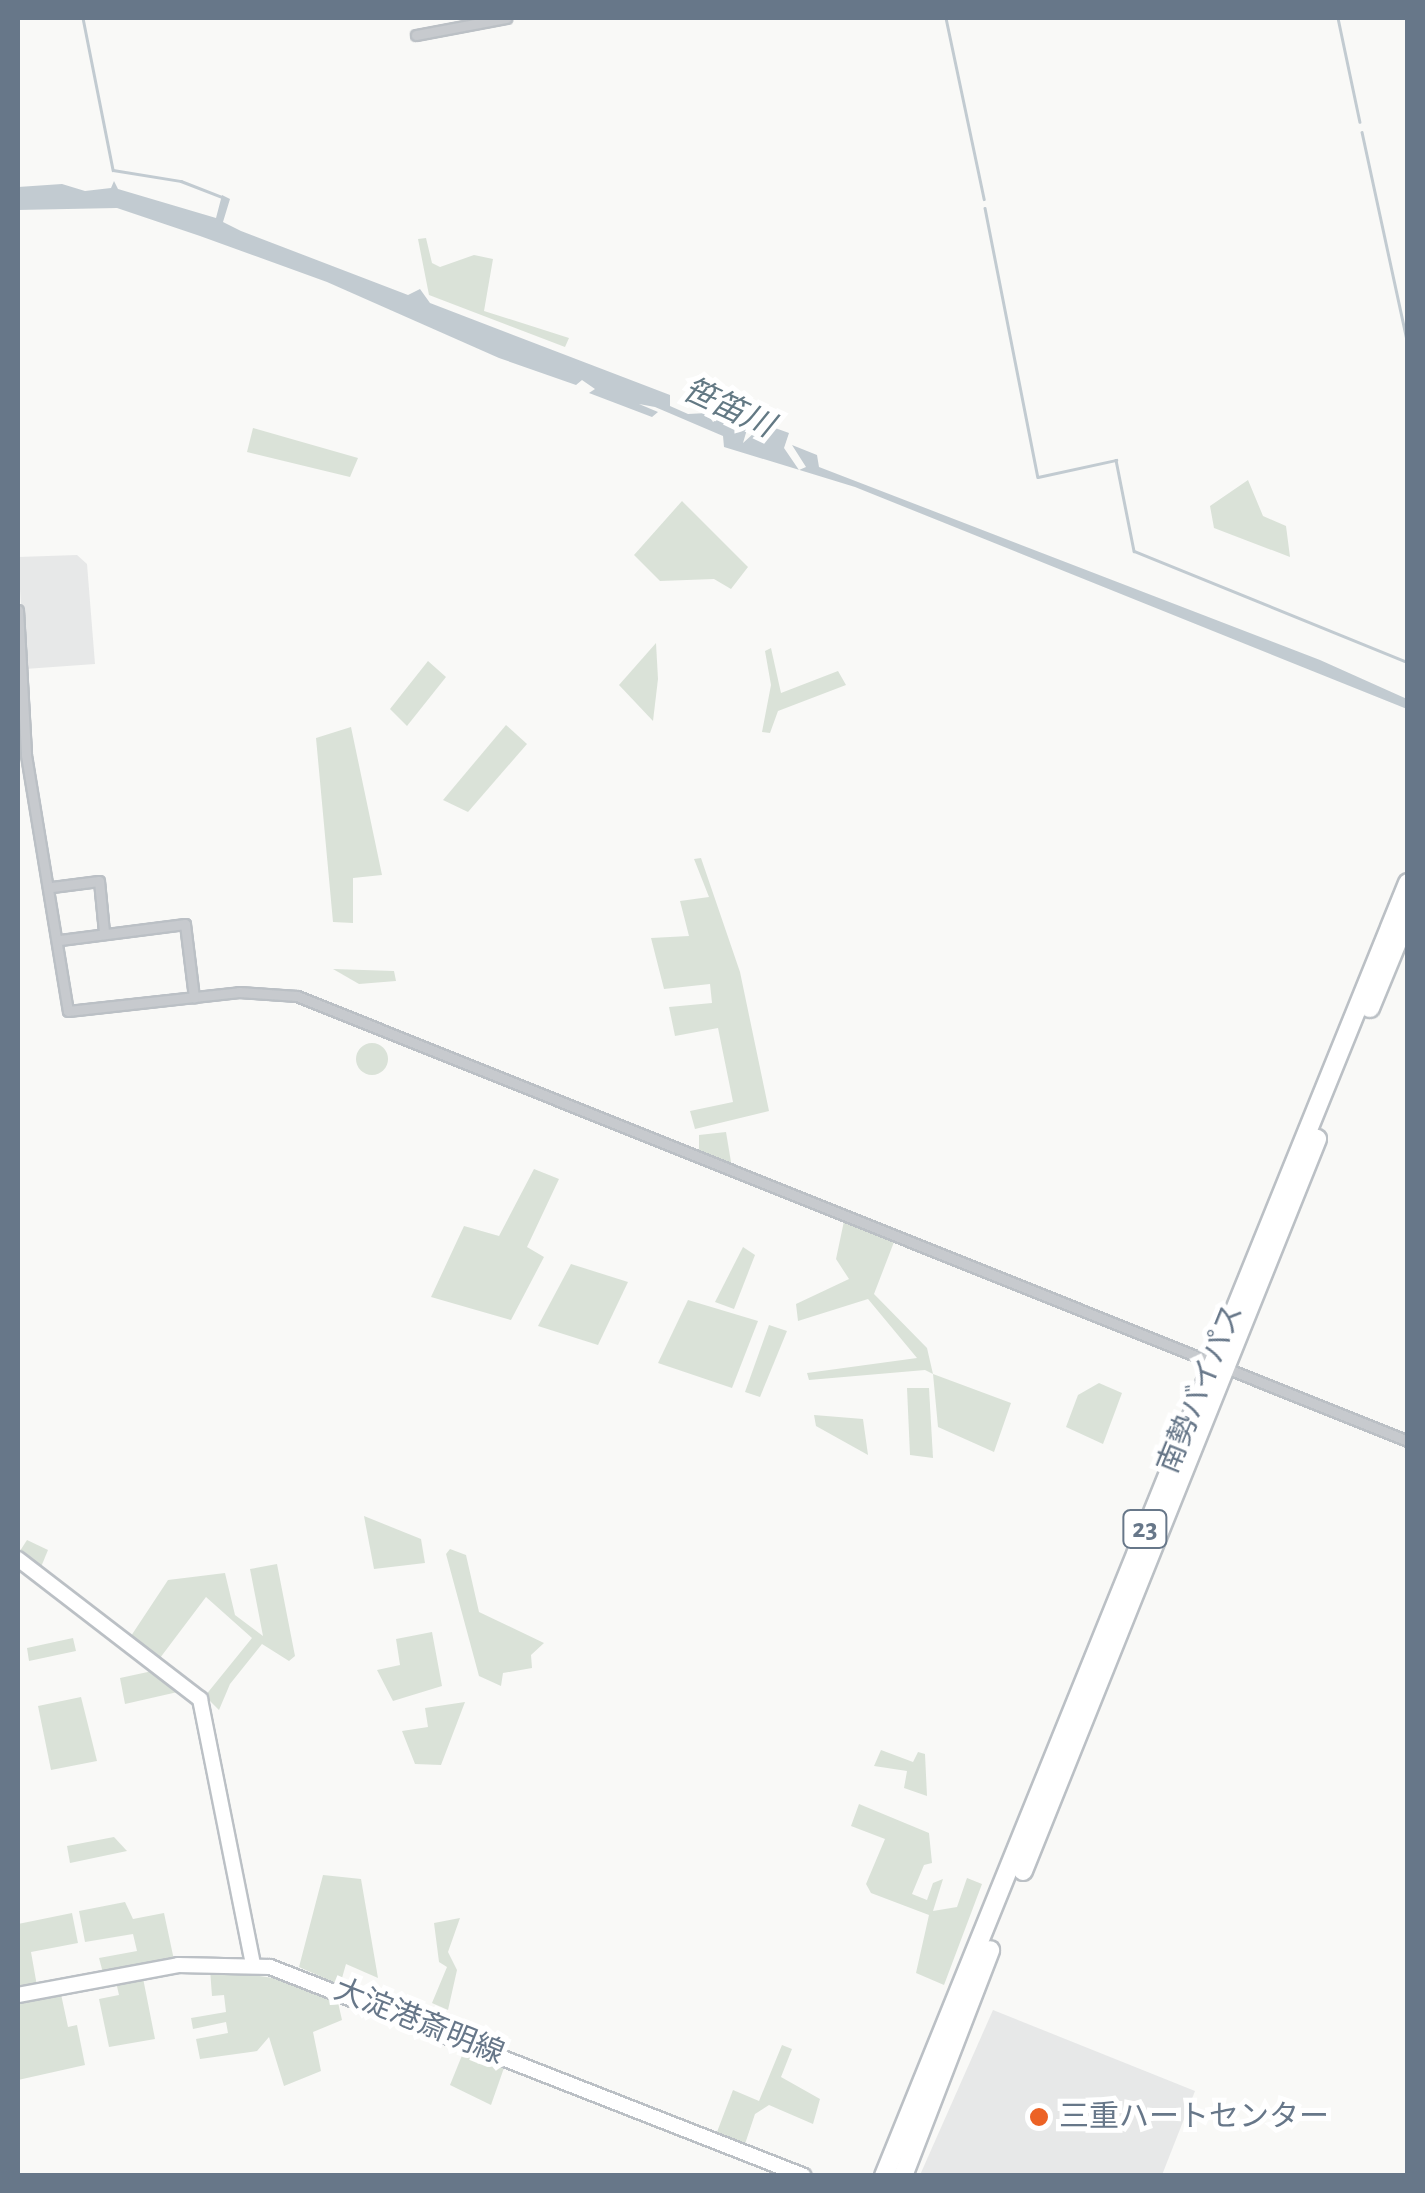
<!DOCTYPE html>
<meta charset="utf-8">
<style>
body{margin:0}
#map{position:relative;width:1425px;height:2193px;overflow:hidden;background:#f9f9f7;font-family:"Alegreya Sans","Noto Sans JP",sans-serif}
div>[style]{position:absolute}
.built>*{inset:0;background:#e7e8e8}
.green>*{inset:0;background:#dae2d8}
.round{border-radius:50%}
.water>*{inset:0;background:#c2cbd1}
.stream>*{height:2.5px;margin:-1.25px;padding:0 1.25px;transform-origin:1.25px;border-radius:1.25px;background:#c2cbd1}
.roads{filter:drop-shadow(2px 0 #bbc0c5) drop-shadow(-2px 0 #bbc0c5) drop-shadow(0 2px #bbc0c5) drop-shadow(0 -2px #bbc0c5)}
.street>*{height:9px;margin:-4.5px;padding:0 4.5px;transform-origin:4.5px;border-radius:4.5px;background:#c7cace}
.secondary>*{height:14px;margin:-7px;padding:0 7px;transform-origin:7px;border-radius:7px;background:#fff}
.highway>*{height:18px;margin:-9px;padding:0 9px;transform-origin:9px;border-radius:9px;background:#fff}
.dots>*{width:28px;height:28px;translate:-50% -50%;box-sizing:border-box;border:5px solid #fff;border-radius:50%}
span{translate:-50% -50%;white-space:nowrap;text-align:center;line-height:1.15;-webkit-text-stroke:10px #fff;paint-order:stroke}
.shield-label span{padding:2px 8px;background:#fff;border:2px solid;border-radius:8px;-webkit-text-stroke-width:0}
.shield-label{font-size:28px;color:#677789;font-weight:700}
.street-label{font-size:30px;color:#677789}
.poi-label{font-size:30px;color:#677789}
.left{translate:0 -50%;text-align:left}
.water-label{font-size:32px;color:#637984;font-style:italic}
.frame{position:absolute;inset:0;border:20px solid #677789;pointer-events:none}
</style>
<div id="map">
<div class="built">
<i style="clip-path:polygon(77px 555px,87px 564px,95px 664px,25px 669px,18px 557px)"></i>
<i style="clip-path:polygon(993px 2010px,1195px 2091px,1162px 2175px,920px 2175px)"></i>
</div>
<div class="green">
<i style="clip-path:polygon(426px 238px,432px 263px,440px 267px,474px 255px,493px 259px,484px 311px,569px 338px,565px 347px,429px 295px,418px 239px)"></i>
<i style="clip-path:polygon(253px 428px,358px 458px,350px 477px,247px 452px)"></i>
<i style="clip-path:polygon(1248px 480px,1263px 516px,1286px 526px,1290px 557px,1214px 528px,1210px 506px)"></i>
<i style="clip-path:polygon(682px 501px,748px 567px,731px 589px,714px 579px,660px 581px,634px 555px)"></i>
<i style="clip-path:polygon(656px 643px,658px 679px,653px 721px,619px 685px)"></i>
<i style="clip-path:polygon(771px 648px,781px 693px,838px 671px,846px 685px,778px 711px,770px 733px,762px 732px,771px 685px,765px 651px)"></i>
<i style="clip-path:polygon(428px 661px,446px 677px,407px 726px,390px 709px)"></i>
<i style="clip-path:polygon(506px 725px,527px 744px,468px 812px,443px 800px)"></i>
<i style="clip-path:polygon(351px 727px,382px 875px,353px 878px,353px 923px,333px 922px,316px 738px)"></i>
<i style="clip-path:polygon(701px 858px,740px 972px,769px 1111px,695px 1129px,690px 1111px,733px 1102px,718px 1028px,675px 1036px,669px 1007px,712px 1003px,710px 984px,664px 989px,651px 938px,689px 936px,680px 901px,709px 897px,694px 859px)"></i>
<i style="clip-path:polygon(333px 969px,394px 971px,396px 981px,359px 984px)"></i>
<i class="round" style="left:356px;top:1043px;width:32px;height:32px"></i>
<i style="clip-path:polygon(726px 1132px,732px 1168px,699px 1153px,699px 1135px)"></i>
<i style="clip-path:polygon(534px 1169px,559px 1179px,527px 1247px,544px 1257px,511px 1320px,431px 1297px,464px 1226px,499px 1236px)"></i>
<i style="clip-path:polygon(844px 1221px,894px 1242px,874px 1294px,927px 1348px,933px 1374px,1011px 1403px,994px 1452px,938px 1427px,933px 1374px,925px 1370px,809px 1380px,807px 1373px,917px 1358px,868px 1299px,798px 1321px,796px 1304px,849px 1279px,836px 1259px)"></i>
<i style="clip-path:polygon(743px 1247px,755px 1255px,734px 1309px,715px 1302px)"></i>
<i style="clip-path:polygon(571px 1264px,628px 1282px,598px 1345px,538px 1326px)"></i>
<i style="clip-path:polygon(688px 1300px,758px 1321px,732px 1388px,658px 1363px)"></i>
<i style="clip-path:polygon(769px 1325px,787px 1331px,760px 1397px,745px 1392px)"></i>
<i style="clip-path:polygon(1099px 1383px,1122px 1393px,1103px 1444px,1066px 1427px,1078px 1395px)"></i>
<i style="clip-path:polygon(907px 1388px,929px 1388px,933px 1458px,910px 1455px)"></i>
<i style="clip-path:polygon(814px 1415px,863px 1419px,868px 1455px,816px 1426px)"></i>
<i style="clip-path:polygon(364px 1516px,421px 1539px,425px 1563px,374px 1569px)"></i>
<i style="clip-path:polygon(27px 1540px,48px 1550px,41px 1567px,18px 1554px)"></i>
<i style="clip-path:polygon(450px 1549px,466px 1555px,479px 1612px,544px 1643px,531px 1655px,532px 1668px,503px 1673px,501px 1686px,479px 1676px,446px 1554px)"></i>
<i style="clip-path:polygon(277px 1564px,295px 1656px,289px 1661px,262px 1644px,230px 1684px,219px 1710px,205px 1696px,252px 1638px,206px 1597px,160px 1658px,131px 1636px,168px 1580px,225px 1573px,235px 1615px,263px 1636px,250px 1569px)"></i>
<i style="clip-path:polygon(432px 1632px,442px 1686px,393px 1701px,377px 1670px,400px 1665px,396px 1639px)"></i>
<i style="clip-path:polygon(73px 1638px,76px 1651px,29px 1661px,27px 1648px)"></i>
<i style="clip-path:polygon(157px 1670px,182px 1691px,125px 1704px,120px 1678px)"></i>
<i style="clip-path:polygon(81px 1697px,97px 1761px,51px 1770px,38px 1706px)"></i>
<i style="clip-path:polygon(465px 1702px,441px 1765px,415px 1764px,402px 1731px,428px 1727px,425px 1708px)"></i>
<i style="clip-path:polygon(881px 1750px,913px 1762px,918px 1752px,925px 1754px,927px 1796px,904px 1788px,907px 1771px,874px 1766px)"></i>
<i style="clip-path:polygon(859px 1804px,929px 1833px,932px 1863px,924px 1865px,912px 1894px,927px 1900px,933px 1883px,943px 1879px,933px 1911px,957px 1907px,967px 1878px,982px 1884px,944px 1985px,916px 1973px,929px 1915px,871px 1893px,866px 1884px,885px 1839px,851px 1826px)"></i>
<i style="clip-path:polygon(114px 1837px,127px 1851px,70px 1863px,67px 1846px)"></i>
<i style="clip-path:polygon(323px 1875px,361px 1879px,378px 1978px,346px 1964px,340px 1985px,299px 1967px)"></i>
<i style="clip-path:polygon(125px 1902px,133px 1919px,164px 1913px,174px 1960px,103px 1973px,99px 1958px,137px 1951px,133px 1934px,85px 1942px,79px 1911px)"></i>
<i style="clip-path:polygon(72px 1913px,78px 1943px,31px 1952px,37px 1986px,18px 1989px,18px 1924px)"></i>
<i style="clip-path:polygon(460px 1918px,448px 1952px,457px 1970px,448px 2010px,432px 2003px,447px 1967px,439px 1962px,434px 1923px)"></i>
<i style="clip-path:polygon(210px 1969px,281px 1979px,337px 1998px,342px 2020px,313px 2032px,321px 2071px,284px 2086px,269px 2037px,257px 2051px,200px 2059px,196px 2039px,228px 2033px,226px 2022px,193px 2029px,191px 2018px,226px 2012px,224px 1995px,212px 1996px)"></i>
<i style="clip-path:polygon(143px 1978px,155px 2039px,109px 2047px,99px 1999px,119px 1995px,116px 1982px)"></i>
<i style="clip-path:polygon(61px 1994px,68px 2027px,77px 2025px,85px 2065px,18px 2080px,18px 2002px)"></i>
<i style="clip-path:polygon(782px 2045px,792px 2049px,781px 2077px,820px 2099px,813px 2124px,769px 2105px,755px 2114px,745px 2144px,717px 2132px,733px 2090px,759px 2101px)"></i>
<i style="clip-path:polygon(465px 2048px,505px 2065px,491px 2105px,450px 2085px)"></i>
</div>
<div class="water">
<i style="clip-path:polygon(114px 181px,118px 189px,216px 218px,222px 195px,230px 199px,223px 222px,241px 231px,408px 295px,420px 289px,430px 303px,670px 395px,670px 406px,688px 414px,707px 413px,713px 422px,722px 417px,748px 426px,743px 443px,764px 424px,789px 433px,784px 448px,799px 470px,806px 467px,792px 445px,817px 455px,819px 467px,1320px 660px,1407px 699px,1407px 709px,855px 487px,724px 447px,723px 436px,655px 407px,639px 404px,658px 412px,652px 417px,589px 393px,595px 389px,582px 380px,576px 385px,499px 358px,327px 282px,200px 236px,117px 208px,18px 210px,18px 187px,62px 184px,85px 191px,111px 188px)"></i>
</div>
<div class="stream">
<i style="left:83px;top:18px;width:155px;rotate:78.8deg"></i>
<i style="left:113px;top:170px;width:69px;rotate:9.2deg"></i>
<i style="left:181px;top:181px;width:44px;rotate:21.3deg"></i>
<i style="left:946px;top:18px;width:185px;rotate:78.1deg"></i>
<i style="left:1338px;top:18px;width:106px;rotate:78.1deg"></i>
<i style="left:1362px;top:132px;width:217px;rotate:77.8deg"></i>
<i style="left:985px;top:208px;width:274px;rotate:78.9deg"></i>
<i style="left:1038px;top:477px;width:80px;rotate:-12.3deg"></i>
<i style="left:1116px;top:460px;width:93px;rotate:78.8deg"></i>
<i style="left:1134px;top:551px;width:296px;rotate:22.1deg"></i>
</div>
<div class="roads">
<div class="street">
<i style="left:416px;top:35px;width:92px;rotate:-10.7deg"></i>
<i style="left:18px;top:610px;width:145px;rotate:86.8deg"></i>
<i style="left:26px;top:755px;width:259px;rotate:80.7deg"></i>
<i style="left:68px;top:1011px;width:172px;rotate:-6.3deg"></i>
<i style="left:239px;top:992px;width:58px;rotate:3.9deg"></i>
<i style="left:297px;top:996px;width:1197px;rotate:21.83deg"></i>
<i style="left:52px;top:887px;width:47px;rotate:-7.3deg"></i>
<i style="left:99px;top:881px;width:51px;rotate:84.4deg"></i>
<i style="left:60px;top:940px;width:126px;rotate:-7.3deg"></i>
<i style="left:185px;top:924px;width:74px;rotate:83deg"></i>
</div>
<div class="secondary">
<i style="left:18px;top:1559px;width:230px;rotate:37.6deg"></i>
<i style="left:200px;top:1699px;width:270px;rotate:78.7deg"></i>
<i style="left:18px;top:1995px;width:163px;rotate:-10.6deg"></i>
<i style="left:178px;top:1965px;width:92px;rotate:1.2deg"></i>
<i style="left:270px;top:1967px;width:573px;rotate:21.37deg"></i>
</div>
<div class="highway">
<i style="left:1370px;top:1008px;width:100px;rotate:-67.6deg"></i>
<i style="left:1023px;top:1871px;width:789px;rotate:-68.12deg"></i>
<i style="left:884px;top:2176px;width:1395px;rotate:-67.94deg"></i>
<i style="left:903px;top:2176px;width:242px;rotate:-68.9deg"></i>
</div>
</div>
<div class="dots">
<i style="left:1039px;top:2117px;background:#ec6225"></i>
</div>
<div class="shield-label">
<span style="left:1145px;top:1529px">23</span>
</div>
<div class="street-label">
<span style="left:1201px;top:1389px;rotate:-68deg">南勢バイパス</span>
<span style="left:419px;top:2022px;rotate:22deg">大淀港斎明線</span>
</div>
<div class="poi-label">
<span class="left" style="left:1059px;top:2117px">三重ハートセンター</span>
</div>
<div class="water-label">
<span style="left:728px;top:408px;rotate:25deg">笹笛川</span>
</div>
<div class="frame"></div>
</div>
